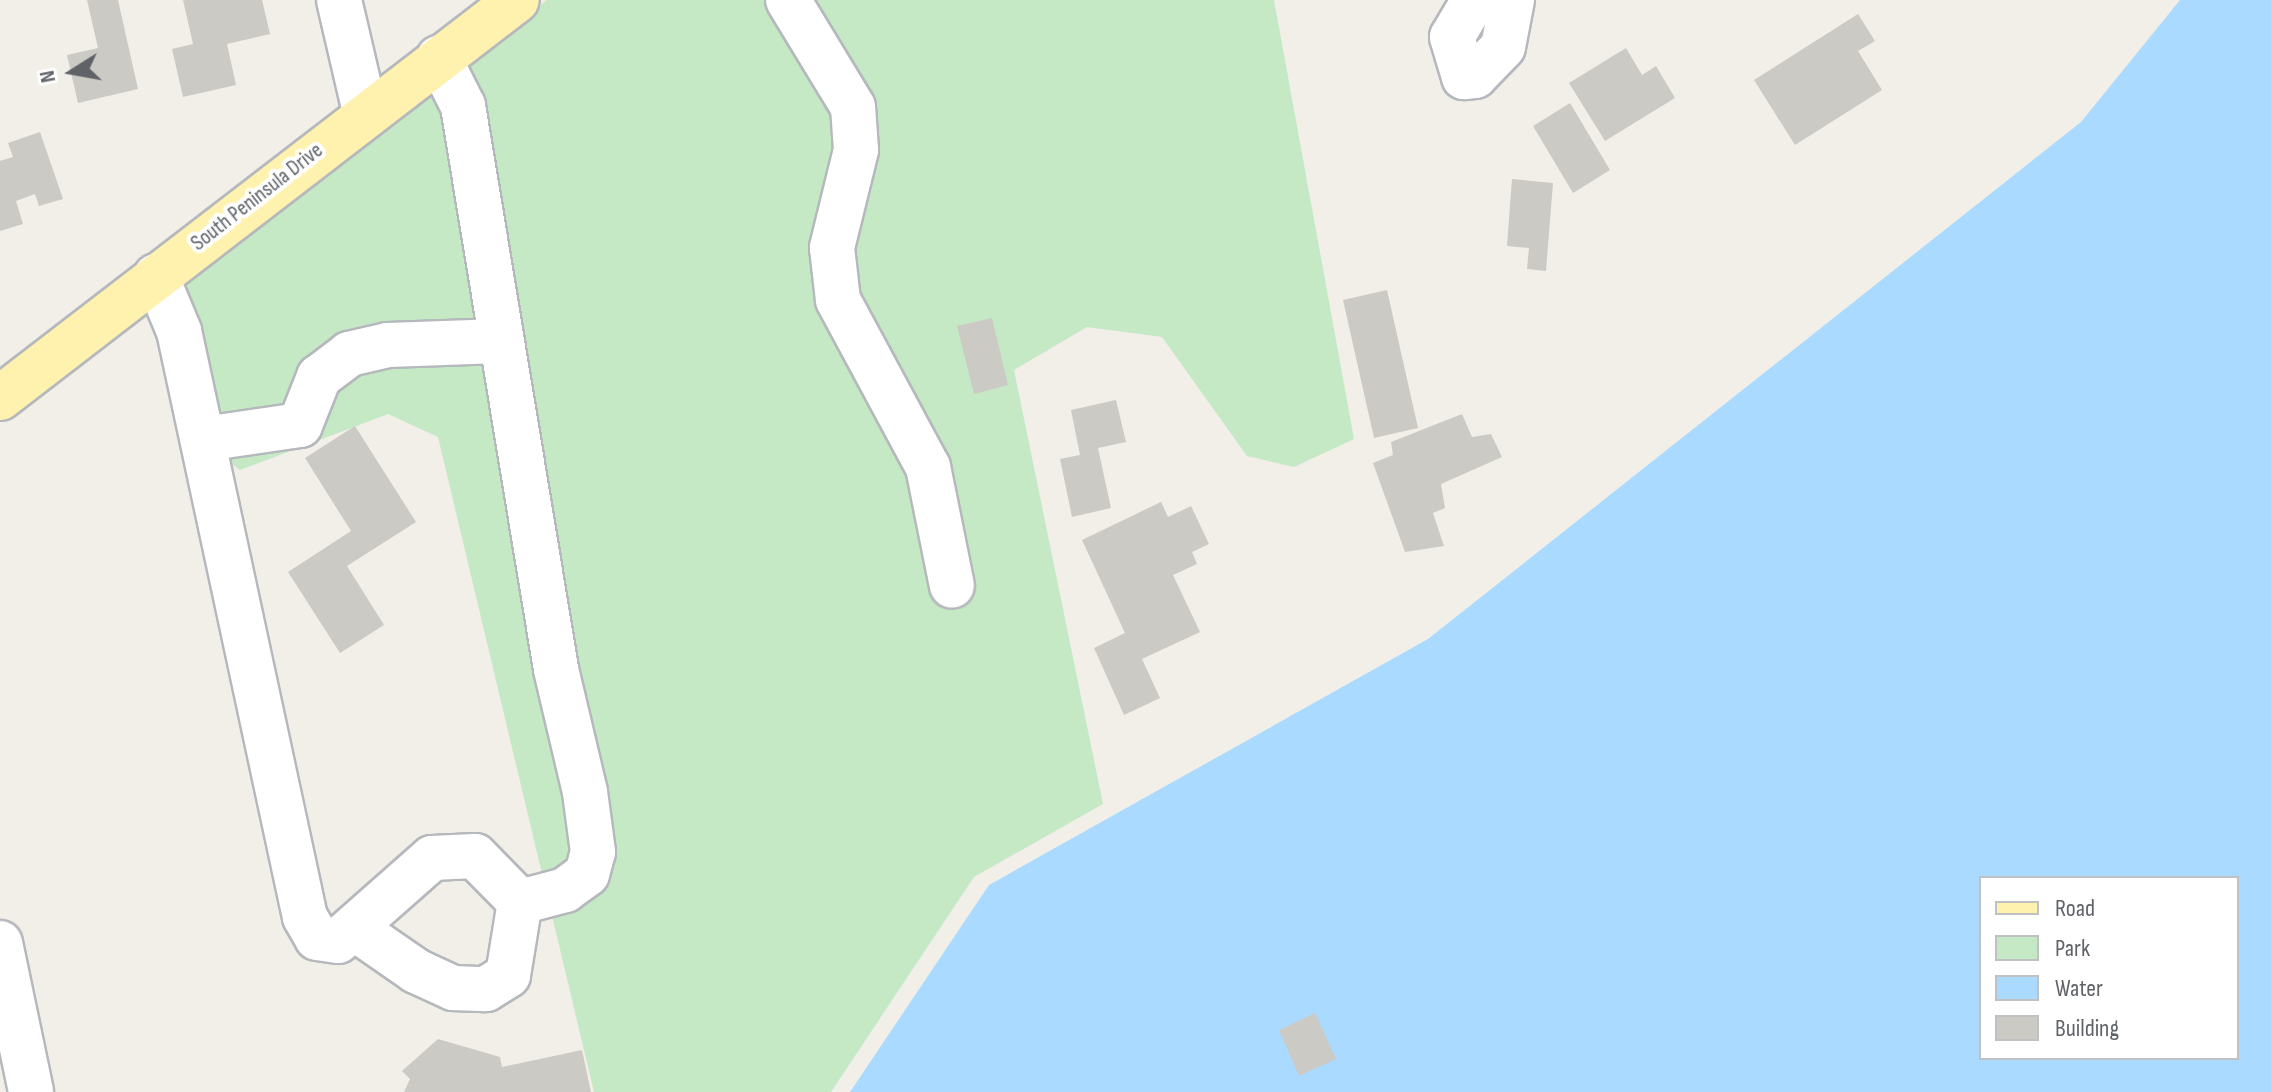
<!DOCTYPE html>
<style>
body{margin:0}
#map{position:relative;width:2271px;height:1092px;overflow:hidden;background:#f1efe8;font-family:"Sofia Sans Condensed",sans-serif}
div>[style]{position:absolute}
.green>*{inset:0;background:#c5e8c5}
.water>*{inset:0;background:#aadaff}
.building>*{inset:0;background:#cccac5}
.roads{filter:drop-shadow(2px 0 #b5b8bc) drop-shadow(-2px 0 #b5b8bc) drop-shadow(0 2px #b5b8bc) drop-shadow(0 -2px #b5b8bc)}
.minor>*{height:44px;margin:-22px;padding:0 22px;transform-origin:22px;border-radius:22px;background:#fff}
.major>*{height:44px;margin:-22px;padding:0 22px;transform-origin:22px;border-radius:22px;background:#fff2af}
span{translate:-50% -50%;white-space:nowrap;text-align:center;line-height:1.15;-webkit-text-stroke:8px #fff;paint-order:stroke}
.street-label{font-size:22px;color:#5f6368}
.legend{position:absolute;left:1979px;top:876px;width:260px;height:184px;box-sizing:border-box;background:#fff;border:2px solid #bfc1c3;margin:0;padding:10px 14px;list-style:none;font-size:24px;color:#5f6368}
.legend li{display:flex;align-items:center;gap:16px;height:40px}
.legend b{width:40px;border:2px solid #bfc1c3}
.north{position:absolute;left:32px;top:32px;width:80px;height:80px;-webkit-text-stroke:6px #fff;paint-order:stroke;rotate:259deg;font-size:22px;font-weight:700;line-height:32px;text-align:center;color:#5f6368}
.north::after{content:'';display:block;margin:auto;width:28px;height:36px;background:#5f6368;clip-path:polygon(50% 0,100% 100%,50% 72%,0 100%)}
</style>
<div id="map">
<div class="green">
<i style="clip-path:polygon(547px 0,1274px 0,1354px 439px,1294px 467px,1247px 456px,1162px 337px,1087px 327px,1014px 370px,1103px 804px,974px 877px,831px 1092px,594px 1092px,438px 437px,388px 414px,240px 470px,183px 427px,149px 305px)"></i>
</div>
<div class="water">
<i style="clip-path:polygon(evenodd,2180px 0,2271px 0,2271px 1092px,850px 1092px,989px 885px,1428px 639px,2081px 122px,2180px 0,1981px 878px,2237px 878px,2237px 1058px,1981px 1058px,1981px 878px)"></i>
</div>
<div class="building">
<i style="clip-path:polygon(87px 0,118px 0,138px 89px,78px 103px,67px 55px,98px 48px)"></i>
<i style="clip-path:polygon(183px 0,262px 0,270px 34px,227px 44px,236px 85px,183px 97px,172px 49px,193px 44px)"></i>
<i style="clip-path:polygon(1858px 14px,1875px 41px,1858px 51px,1882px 90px,1795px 145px,1754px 80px)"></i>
<i style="clip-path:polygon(1626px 48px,1642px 75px,1656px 66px,1675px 98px,1605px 141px,1569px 83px)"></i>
<i style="clip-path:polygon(1570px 103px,1610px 170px,1573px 193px,1533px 126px)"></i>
<i style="clip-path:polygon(40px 132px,63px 199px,39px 206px,35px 194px,16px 201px,23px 224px,0 231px,0 161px,13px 157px,8px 143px)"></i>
<i style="clip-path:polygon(1512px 179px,1553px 183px,1546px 271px,1527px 269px,1529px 248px,1507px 246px)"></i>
<i style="clip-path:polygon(1387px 290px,1418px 428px,1374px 438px,1343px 300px)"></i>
<i style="clip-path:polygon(992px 318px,1008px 385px,974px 394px,957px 326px)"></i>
<i style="clip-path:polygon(1116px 400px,1126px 442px,1098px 448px,1111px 508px,1072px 517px,1060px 459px,1080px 455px,1071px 410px)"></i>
<i style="clip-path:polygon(1462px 414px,1472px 437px,1491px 434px,1502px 457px,1441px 484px,1445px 508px,1433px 513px,1444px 546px,1405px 552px,1373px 463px,1393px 455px,1391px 442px)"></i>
<i style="clip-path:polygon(355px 426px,416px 522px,347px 566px,384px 625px,340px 653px,288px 572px,351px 531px,305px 458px)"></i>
<i style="clip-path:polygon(1161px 502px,1168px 517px,1191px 506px,1209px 544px,1192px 552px,1197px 564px,1173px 575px,1200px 632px,1142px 659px,1160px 698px,1124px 715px,1094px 648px,1125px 633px,1082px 540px)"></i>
<i style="clip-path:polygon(1315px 1013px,1336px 1059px,1299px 1076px,1279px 1030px)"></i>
<i style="clip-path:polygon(438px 1039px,500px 1057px,502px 1067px,582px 1050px,591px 1092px,404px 1092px,410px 1079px,402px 1071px)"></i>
</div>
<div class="roads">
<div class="minor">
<i style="left:339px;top:0;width:115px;rotate:76.9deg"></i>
<i style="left:788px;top:0;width:125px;rotate:58.7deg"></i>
<i style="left:853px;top:107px;width:43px;rotate:86deg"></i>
<i style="left:856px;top:150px;width:101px;rotate:103.8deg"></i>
<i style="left:832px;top:248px;width:52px;rotate:83.4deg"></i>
<i style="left:838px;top:300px;width:190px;rotate:61.7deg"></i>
<i style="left:928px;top:467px;width:121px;rotate:78.6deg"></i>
<i style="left:1474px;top:0;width:43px;rotate:120.7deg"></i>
<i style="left:1452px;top:37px;width:42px;rotate:73.3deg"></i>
<i style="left:1464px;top:77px;width:11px;rotate:-5deg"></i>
<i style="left:1475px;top:76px;width:40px;rotate:-46deg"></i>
<i style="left:1503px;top:47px;width:48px;rotate:-79.2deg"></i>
<i style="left:156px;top:276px;width:60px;rotate:67.3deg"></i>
<i style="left:179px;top:331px;width:599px;rotate:77.87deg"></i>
<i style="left:305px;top:917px;width:24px;rotate:60deg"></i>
<i style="left:317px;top:938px;width:21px;rotate:8deg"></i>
<i style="left:338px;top:941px;width:125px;rotate:-41.4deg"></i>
<i style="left:432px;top:858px;width:43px;rotate:-2.7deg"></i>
<i style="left:475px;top:856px;width:64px;rotate:45.6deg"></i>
<i style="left:520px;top:902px;width:47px;rotate:-14.9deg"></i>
<i style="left:565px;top:890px;width:27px;rotate:-36deg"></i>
<i style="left:587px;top:874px;width:23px;rotate:-75deg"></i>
<i style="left:593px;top:852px;width:61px;rotate:-97.6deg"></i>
<i style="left:585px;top:792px;width:126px;rotate:-103.3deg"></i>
<i style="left:556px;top:669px;width:571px;rotate:-99.38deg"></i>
<i style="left:463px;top:106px;width:54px;rotate:-116.6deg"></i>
<i style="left:204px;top:439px;width:97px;rotate:-8.3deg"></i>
<i style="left:300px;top:425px;width:52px;rotate:-68.4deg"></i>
<i style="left:319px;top:377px;width:38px;rotate:-37deg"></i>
<i style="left:349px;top:354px;width:40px;rotate:-13deg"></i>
<i style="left:388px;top:345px;width:110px;rotate:-2.1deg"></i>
<i style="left:354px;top:928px;width:75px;rotate:34.7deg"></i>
<i style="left:416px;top:971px;width:41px;rotate:24.7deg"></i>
<i style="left:453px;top:988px;width:33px;rotate:2deg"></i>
<i style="left:486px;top:989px;width:26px;rotate:-32deg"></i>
<i style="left:508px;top:975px;width:74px;rotate:-80.7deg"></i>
<i style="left:0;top:943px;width:152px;rotate:78.2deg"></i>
</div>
<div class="major">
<i style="left:0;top:398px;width:652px;rotate:-37.59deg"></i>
</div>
</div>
<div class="street-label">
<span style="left:257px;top:197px;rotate:-38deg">South Peninsula Drive</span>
</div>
<ul class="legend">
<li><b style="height:10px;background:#fff2af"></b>Road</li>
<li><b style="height:22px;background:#c5e8c5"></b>Park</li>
<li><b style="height:22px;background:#aadaff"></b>Water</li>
<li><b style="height:22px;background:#cccac5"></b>Building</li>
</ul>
<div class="north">N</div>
</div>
